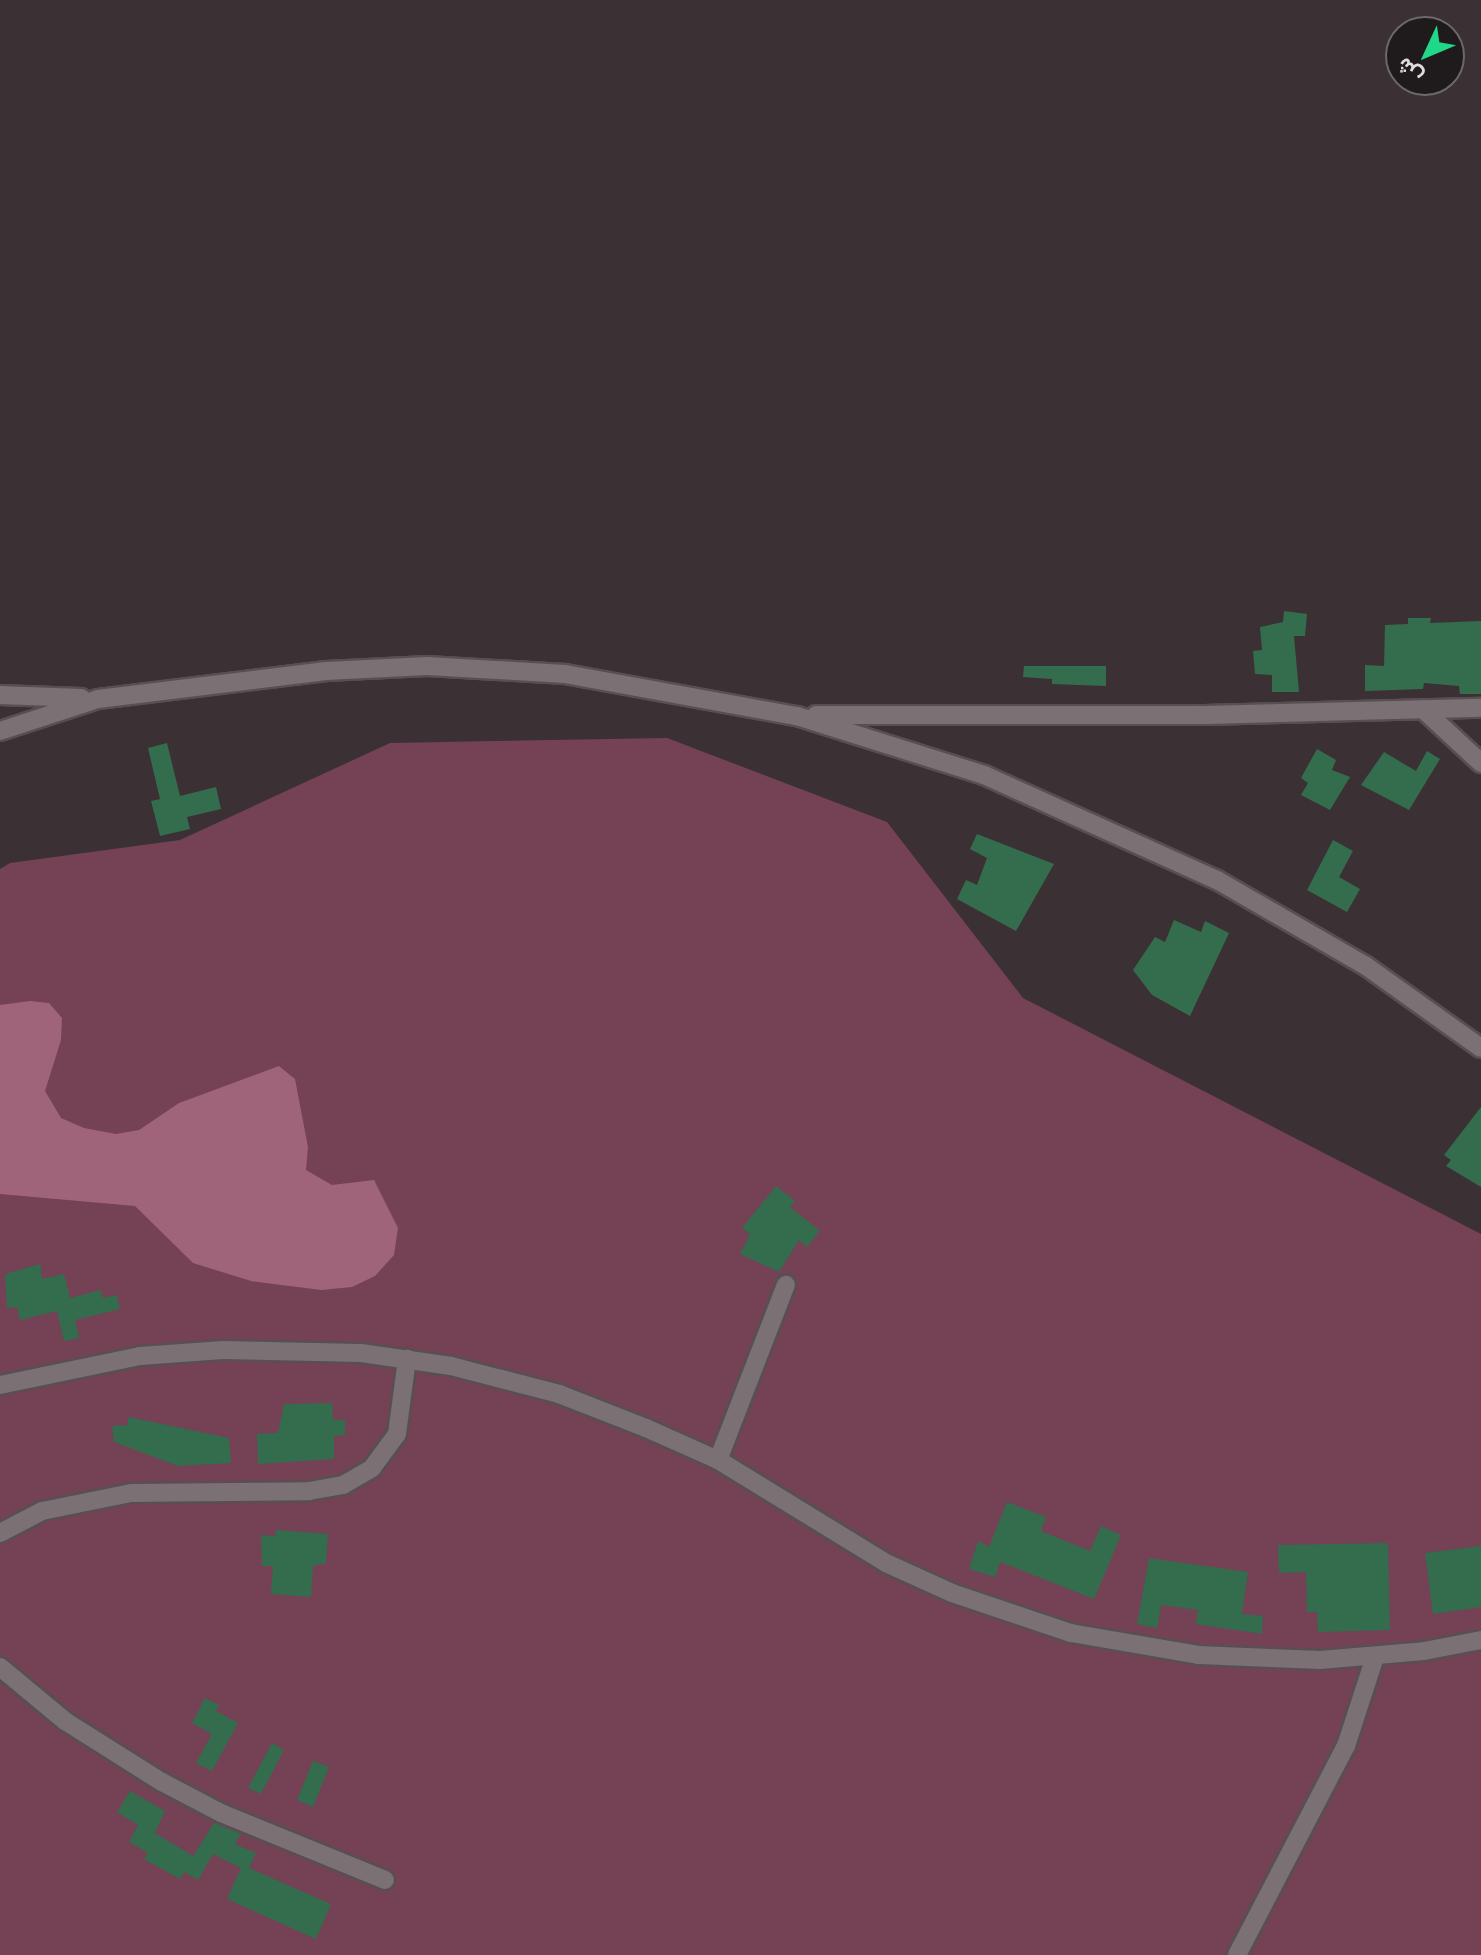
<!DOCTYPE html>
<meta charset="utf-8">
<style>
body{margin:0}
#map{position:relative;width:1481px;height:1955px;overflow:hidden;background:#3b3135;font-family:Lora,Vazirmatn,serif}
div>[style]{position:absolute}
.green>*{inset:0;background:#754155}
.water>*{inset:0;background:#9f647a}
.building>*{inset:0;background:#336d4d}
.roads{filter:drop-shadow(2px 0 #584f52) drop-shadow(-2px 0 #584f52) drop-shadow(0 2px #584f52) drop-shadow(0 -2px #584f52)}
.street>*{height:18px;margin:-9px;padding:0 9px;transform-origin:9px;border-radius:9px;background:#7b7073}
span{translate:-50% -50%;white-space:nowrap;text-align:center;line-height:1.15;-webkit-text-stroke:7px #1f1b1c;paint-order:stroke}
.north{position:absolute;left:1385px;top:16px;width:80px;height:80px;box-sizing:border-box;background:#1f1b1c;border:2px solid #6d6869;border-radius:50%;rotate:226deg;font-size:22px;font-weight:700;line-height:32px;text-align:center;color:#e2dbdd}
.north::after{content:'';display:block;margin:auto;width:28px;height:36px;background:#20d887;clip-path:polygon(50% 0,100% 100%,50% 72%,0 100%)}
</style>
<div id="map">
<div class="green">
<i style="clip-path:polygon(667px 738px,887px 822px,1023px 998px,1481px 1234px,1481px 1955px,0 1955px,0 869px,10px 863px,180px 840px,390px 743px)"></i>
</div>
<div class="water">
<i style="clip-path:polygon(30px 1001px,49px 1003px,62px 1018px,61px 1040px,45px 1091px,61px 1118px,84px 1128px,116px 1134px,139px 1130px,179px 1103px,279px 1066px,295px 1079px,308px 1147px,306px 1170px,332px 1185px,374px 1180px,398px 1228px,394px 1255px,375px 1276px,352px 1287px,321px 1290px,251px 1281px,193px 1263px,135px 1206px,0 1194px,0 1005px)"></i>
</div>
<div class="building">
<i style="clip-path:polygon(1284px 611px,1307px 614px,1305px 636px,1294px 636px,1299px 692px,1272px 692px,1272px 675px,1255px 674px,1253px 651px,1262px 650px,1260px 627px,1283px 622px)"></i>
<i style="clip-path:polygon(1408px 618px,1431px 618px,1430px 623px,1481px 621px,1481px 694px,1460px 694px,1459px 686px,1424px 683px,1423px 689px,1365px 691px,1365px 665px,1384px 666px,1385px 625px,1408px 624px)"></i>
<i style="clip-path:polygon(1024px 666px,1106px 666px,1106px 686px,1052px 684px,1052px 679px,1023px 677px)"></i>
<i style="clip-path:polygon(167px 743px,180px 796px,216px 787px,221px 809px,187px 817px,190px 829px,160px 836px,151px 801px,160px 799px,148px 748px)"></i>
<i style="clip-path:polygon(1317px 749px,1336px 760px,1332px 770px,1350px 777px,1330px 810px,1301px 795px,1308px 783px,1301px 778px)"></i>
<i style="clip-path:polygon(1427px 751px,1440px 759px,1409px 810px,1361px 785px,1384px 752px,1416px 771px)"></i>
<i style="clip-path:polygon(977px 834px,1054px 864px,1016px 931px,957px 899px,966px 880px,977px 885px,987px 858px,970px 849px)"></i>
<i style="clip-path:polygon(1333px 840px,1353px 851px,1339px 877px,1360px 889px,1347px 912px,1307px 890px)"></i>
<i style="clip-path:polygon(1174px 920px,1201px 932px,1205px 921px,1229px 933px,1190px 1016px,1152px 995px,1133px 970px,1155px 937px,1165px 942px)"></i>
<i style="clip-path:polygon(1481px 1107px,1481px 1187px,1446px 1166px,1451px 1160px,1444px 1155px)"></i>
<i style="clip-path:polygon(776px 1186px,795px 1201px,790px 1207px,820px 1231px,807px 1247px,799px 1240px,779px 1272px,740px 1254px,750px 1234px,742px 1228px)"></i>
<i style="clip-path:polygon(40px 1264px,42px 1279px,64px 1274px,70px 1298px,101px 1290px,103px 1298px,117px 1295px,120px 1309px,75px 1320px,79px 1338px,64px 1341px,57px 1311px,20px 1320px,17px 1307px,7px 1308px,5px 1274px)"></i>
<i style="clip-path:polygon(332px 1403px,333px 1420px,345px 1420px,345px 1435px,334px 1436px,334px 1459px,258px 1464px,257px 1434px,278px 1433px,284px 1404px)"></i>
<i style="clip-path:polygon(128px 1417px,229px 1438px,231px 1463px,178px 1466px,114px 1442px,112px 1426px,128px 1425px)"></i>
<i style="clip-path:polygon(1007px 1502px,1046px 1517px,1041px 1531px,1090px 1551px,1101px 1526px,1121px 1535px,1094px 1599px,1000px 1562px,995px 1577px,969px 1569px,978px 1541px,989px 1547px)"></i>
<i style="clip-path:polygon(276px 1530px,328px 1534px,326px 1563px,313px 1566px,311px 1597px,271px 1594px,273px 1566px,262px 1566px,261px 1535px,275px 1536px)"></i>
<i style="clip-path:polygon(1388px 1543px,1390px 1630px,1318px 1632px,1317px 1612px,1307px 1612px,1306px 1572px,1279px 1573px,1278px 1545px)"></i>
<i style="clip-path:polygon(1481px 1546px,1481px 1607px,1433px 1614px,1425px 1553px)"></i>
<i style="clip-path:polygon(1149px 1558px,1248px 1572px,1242px 1614px,1263px 1616px,1262px 1634px,1196px 1624px,1198px 1610px,1161px 1605px,1157px 1628px,1137px 1624px)"></i>
<i style="clip-path:polygon(205px 1698px,219px 1705px,216px 1711px,238px 1723px,212px 1771px,196px 1763px,212px 1734px,192px 1723px)"></i>
<i style="clip-path:polygon(272px 1743px,284px 1750px,261px 1794px,248px 1788px)"></i>
<i style="clip-path:polygon(313px 1761px,329px 1767px,313px 1807px,297px 1800px)"></i>
<i style="clip-path:polygon(130px 1791px,165px 1811px,155px 1833px,193px 1856px,214px 1823px,241px 1834px,235px 1844px,256px 1853px,249px 1868px,331px 1904px,316px 1939px,227px 1899px,241px 1868px,213px 1854px,198px 1880px,184px 1872px,180px 1879px,144px 1859px,148px 1853px,129px 1842px,138px 1825px,117px 1812px)"></i>
</div>
<div class="roads">
<div class="street">
<i style="left:0;top:695px;width:81px;rotate:2.1deg"></i>
<i style="left:1424px;top:710px;width:78px;rotate:42.9deg"></i>
<i style="left:816px;top:715px;width:389px"></i>
<i style="left:1205px;top:715px;width:276px;rotate:-1.5deg"></i>
<i style="left:0;top:731px;width:103px;rotate:-18.1deg"></i>
<i style="left:98px;top:699px;width:230px;rotate:-7deg"></i>
<i style="left:326px;top:671px;width:101px;rotate:-2.8deg"></i>
<i style="left:427px;top:666px;width:138px;rotate:3.3deg"></i>
<i style="left:565px;top:674px;width:236px;rotate:10.3deg"></i>
<i style="left:797px;top:716px;width:196px;rotate:17.5deg"></i>
<i style="left:984px;top:775px;width:256px;rotate:24.3deg"></i>
<i style="left:1217px;top:880px;width:172px;rotate:30deg"></i>
<i style="left:1366px;top:966px;width:141px;rotate:35.5deg"></i>
<i style="left:0;top:1385px;width:143px;rotate:-11.7deg"></i>
<i style="left:140px;top:1356px;width:83px;rotate:-4.1deg"></i>
<i style="left:223px;top:1350px;width:138px;rotate:1.2deg"></i>
<i style="left:361px;top:1353px;width:91px;rotate:8.2deg"></i>
<i style="left:451px;top:1366px;width:112px;rotate:14.5deg"></i>
<i style="left:559px;top:1394px;width:93px;rotate:21.3deg"></i>
<i style="left:646px;top:1428px;width:79px;rotate:24deg"></i>
<i style="left:718px;top:1460px;width:197px;rotate:31.5deg"></i>
<i style="left:886px;top:1563px;width:72px;rotate:24.4deg"></i>
<i style="left:952px;top:1593px;width:126px;rotate:18.6deg"></i>
<i style="left:1071px;top:1633px;width:129px;rotate:9.8deg"></i>
<i style="left:1198px;top:1655px;width:122px;rotate:2.3deg"></i>
<i style="left:1320px;top:1660px;width:104px;rotate:-4.9deg"></i>
<i style="left:1424px;top:1651px;width:58px;rotate:-10.9deg"></i>
<i style="left:718px;top:1460px;width:188px;rotate:-68.8deg"></i>
<i style="left:0;top:1533px;width:47px;rotate:-27.6deg"></i>
<i style="left:42px;top:1511px;width:91px;rotate:-11.4deg"></i>
<i style="left:131px;top:1493px;width:178px;rotate:-0.6deg"></i>
<i style="left:309px;top:1491px;width:35px;rotate:-10deg"></i>
<i style="left:343px;top:1485px;width:34px;rotate:-30deg"></i>
<i style="left:372px;top:1468px;width:42px;rotate:-53.7deg"></i>
<i style="left:397px;top:1434px;width:76px;rotate:-82.4deg"></i>
<i style="left:0;top:1667px;width:85px;rotate:39.7deg"></i>
<i style="left:65px;top:1721px;width:115px;rotate:32.2deg"></i>
<i style="left:162px;top:1782px;width:67px;rotate:27.7deg"></i>
<i style="left:221px;top:1813px;width:177px;rotate:22.2deg"></i>
<i style="left:1237px;top:1955px;width:236px;rotate:-62.5deg"></i>
<i style="left:1346px;top:1746px;width:94px;rotate:-72deg"></i>
</div>
</div>
<div class="north">ش</div>
</div>
